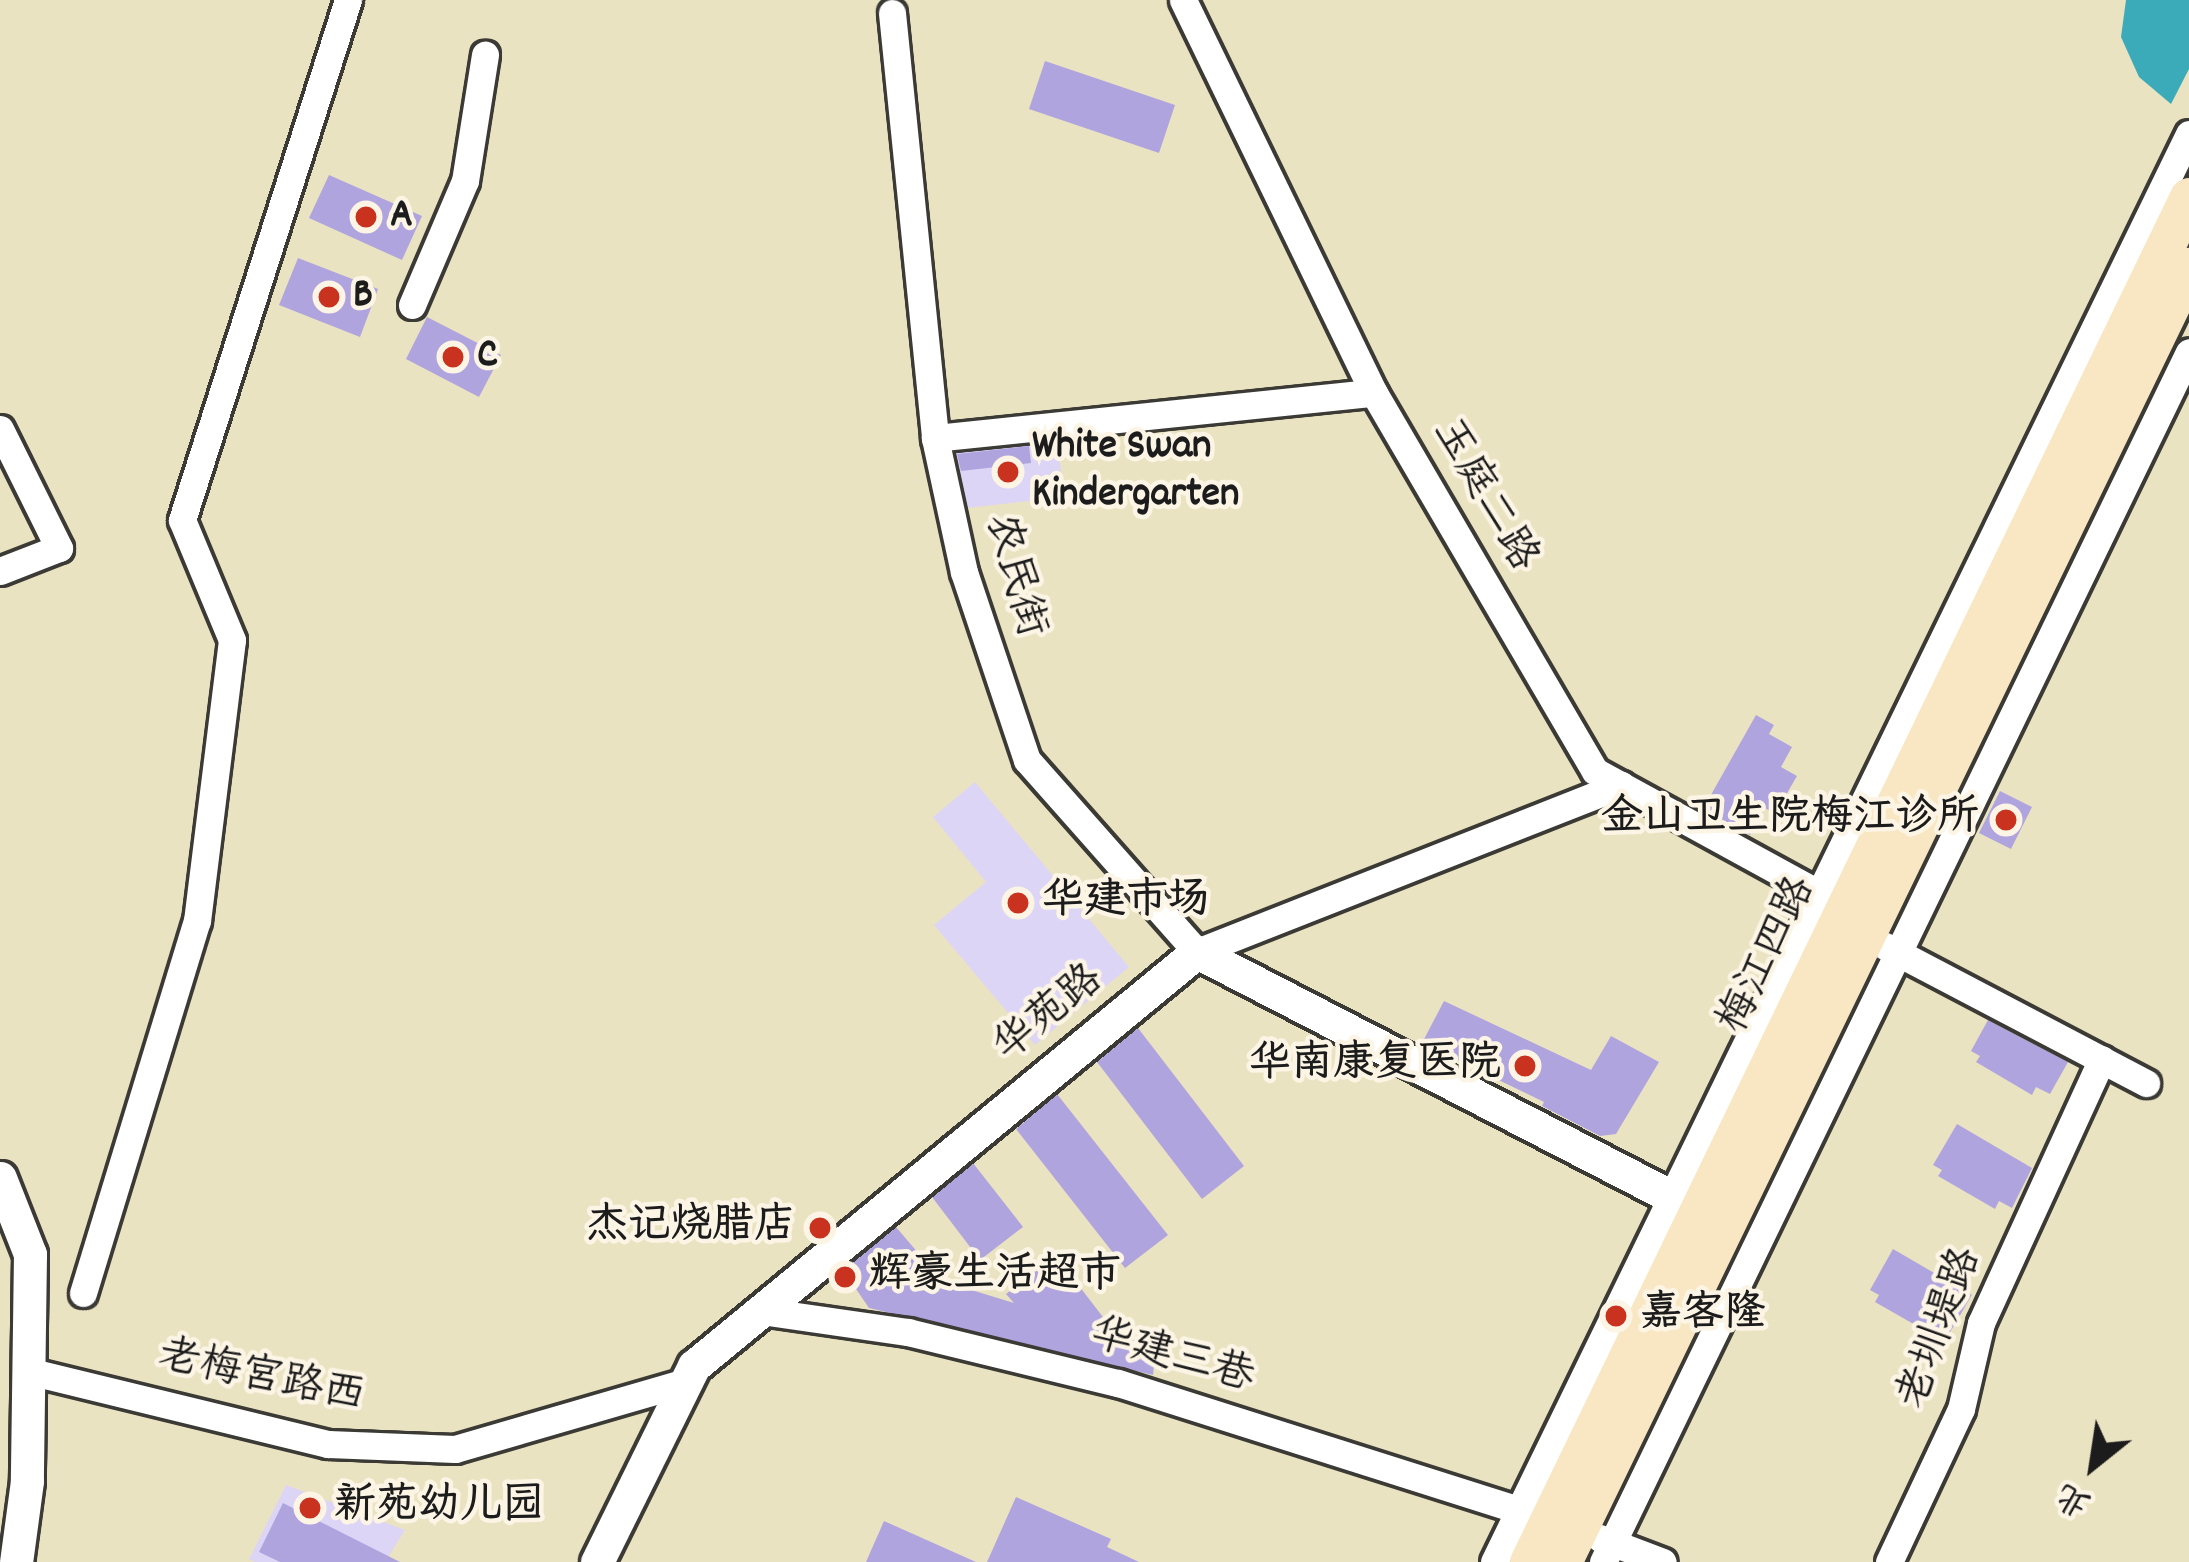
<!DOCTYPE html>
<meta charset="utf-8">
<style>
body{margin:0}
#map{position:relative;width:2189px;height:1562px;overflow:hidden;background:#eae3c2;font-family:Dekko,"LXGW WenKai TC",sans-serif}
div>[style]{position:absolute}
.built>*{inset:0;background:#ddd5f6}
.water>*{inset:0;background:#3cabb9}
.building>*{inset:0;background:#afa4de}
.roads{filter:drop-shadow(3px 0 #3b3a35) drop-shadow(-3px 0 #3b3a35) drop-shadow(0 3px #3b3a35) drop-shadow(0 -3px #3b3a35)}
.minor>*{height:27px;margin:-13.5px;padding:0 13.5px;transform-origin:13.5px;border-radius:13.5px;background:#fff}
.tertiary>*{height:33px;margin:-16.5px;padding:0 16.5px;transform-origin:16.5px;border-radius:16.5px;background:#fff}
.secondary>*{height:39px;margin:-19.5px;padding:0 19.5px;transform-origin:19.5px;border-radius:19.5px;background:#f9e7c3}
.dots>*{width:33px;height:33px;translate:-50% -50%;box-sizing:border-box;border:6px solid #fcf5e5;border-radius:50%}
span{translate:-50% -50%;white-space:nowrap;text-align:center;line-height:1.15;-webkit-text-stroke:9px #fcf5e5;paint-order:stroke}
.poi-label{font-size:42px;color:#1c1c1c;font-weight:700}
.left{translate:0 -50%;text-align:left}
.right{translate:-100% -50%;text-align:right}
.street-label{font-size:42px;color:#1c1c1c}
.north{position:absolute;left:2033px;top:1406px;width:120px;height:120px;-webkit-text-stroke:9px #fcf5e5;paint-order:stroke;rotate:210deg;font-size:33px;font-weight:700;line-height:48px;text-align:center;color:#1c1c1c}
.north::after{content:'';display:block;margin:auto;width:42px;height:54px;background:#1c1c1c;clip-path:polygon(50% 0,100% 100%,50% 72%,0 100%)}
</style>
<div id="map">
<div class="built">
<i style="clip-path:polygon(1057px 436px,1064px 497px,958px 509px,951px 447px)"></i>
<i style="clip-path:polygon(975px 782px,1129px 967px,1035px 1045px,934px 925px,986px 882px,933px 817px)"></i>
<i style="clip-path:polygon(286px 1485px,405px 1530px,385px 1562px,255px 1562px,249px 1559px)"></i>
</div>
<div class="water">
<i style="clip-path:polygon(2126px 0,2189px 0,2189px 69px,2171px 104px,2139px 77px,2121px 37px)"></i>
</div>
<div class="building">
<i style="clip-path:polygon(1045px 61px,1175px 105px,1159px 153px,1029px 109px)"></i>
<i style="clip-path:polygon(329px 175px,422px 216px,402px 260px,309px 218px)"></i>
<i style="clip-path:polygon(298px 258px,378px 289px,360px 337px,279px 305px)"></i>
<i style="clip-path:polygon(427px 317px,501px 355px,479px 397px,406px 359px)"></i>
<i style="clip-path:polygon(1029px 446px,1031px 463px,961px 471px,957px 454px)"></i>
<i style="clip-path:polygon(1756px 715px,1774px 725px,1769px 734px,1792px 747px,1781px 767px,1797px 776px,1775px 814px,1765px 808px,1750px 835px,1703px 809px)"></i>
<i style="clip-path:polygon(2000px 791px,2032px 807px,2011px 849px,1979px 833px)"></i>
<i style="clip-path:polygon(1444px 1001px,1591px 1070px,1611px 1036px,1659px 1062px,1616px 1134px,1600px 1136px,1542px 1106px,1544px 1102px,1422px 1043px)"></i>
<i style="clip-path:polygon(1988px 1020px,2068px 1062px,2050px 1094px,2036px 1087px,2032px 1095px,1976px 1062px,1980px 1056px,1971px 1051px)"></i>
<i style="clip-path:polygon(1138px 1028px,1244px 1166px,1202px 1199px,1097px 1062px)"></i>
<i style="clip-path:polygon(1057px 1094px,1168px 1235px,1125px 1268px,1016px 1129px)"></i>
<i style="clip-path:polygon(1957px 1124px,2032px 1168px,2012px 1208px,1999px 1201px,1995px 1209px,1938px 1176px,1942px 1170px,1933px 1165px)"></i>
<i style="clip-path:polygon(973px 1163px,1023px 1227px,980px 1260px,932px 1197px)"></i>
<i style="clip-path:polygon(896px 1227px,942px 1281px,1014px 1303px,1006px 1294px,1056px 1256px,1116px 1334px,1156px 1346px,1153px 1375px,869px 1308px,852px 1283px,851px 1264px)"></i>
<i style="clip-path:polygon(1893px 1249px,1972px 1295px,1949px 1334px,1936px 1327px,1931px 1334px,1875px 1302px,1879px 1295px,1870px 1290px)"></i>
<i style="clip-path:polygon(1016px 1497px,1111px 1539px,1107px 1547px,1139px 1562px,987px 1562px)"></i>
<i style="clip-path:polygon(283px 1503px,400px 1562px,280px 1562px,259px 1552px)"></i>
<i style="clip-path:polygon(884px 1521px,976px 1562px,866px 1562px)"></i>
</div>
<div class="roads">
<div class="minor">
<i style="left:1183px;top:0;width:437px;rotate:64.1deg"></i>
<i style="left:1374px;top:393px;width:438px;rotate:59.7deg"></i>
<i style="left:1595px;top:771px;width:269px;rotate:28.7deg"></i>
<i style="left:892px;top:13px;width:427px;rotate:84.2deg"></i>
<i style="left:935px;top:438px;width:137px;rotate:77.8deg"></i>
<i style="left:964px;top:572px;width:198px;rotate:71.5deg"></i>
<i style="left:1027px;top:760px;width:256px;rotate:48.5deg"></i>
<i style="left:1197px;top:952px;width:456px;rotate:-21.5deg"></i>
<i style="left:412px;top:305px;width:135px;rotate:-66.9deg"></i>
<i style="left:465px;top:181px;width:128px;rotate:-81deg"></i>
<i style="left:0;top:429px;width:133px;rotate:63.6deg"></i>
<i style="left:59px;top:548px;width:63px;rotate:158.7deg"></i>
<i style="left:935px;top:438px;width:441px;rotate:-5.9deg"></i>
<i style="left:1885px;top:946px;width:295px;rotate:27.7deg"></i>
<i style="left:83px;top:1293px;width:389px;rotate:-73deg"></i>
<i style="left:197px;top:921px;width:283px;rotate:-82.9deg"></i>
<i style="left:232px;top:640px;width:130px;rotate:-112.6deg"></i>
<i style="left:182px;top:520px;width:546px;rotate:-72.3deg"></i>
<i style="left:762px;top:1311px;width:148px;rotate:8.2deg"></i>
<i style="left:908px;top:1332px;width:216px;rotate:13.7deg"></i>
<i style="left:1118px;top:1383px;width:437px;rotate:17.6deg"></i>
<i style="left:28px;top:1371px;width:309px;rotate:13.7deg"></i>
<i style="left:328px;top:1444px;width:127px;rotate:2.3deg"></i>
<i style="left:455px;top:1449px;width:241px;rotate:-16.2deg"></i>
<i style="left:1600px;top:1538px;width:67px;rotate:20.9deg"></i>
<i style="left:1494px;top:1562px;width:1588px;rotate:-64.05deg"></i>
<i style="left:1603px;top:1562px;width:1344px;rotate:-64.16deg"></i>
<i style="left:1889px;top:1562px;width:169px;rotate:-64.8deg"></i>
<i style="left:1961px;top:1409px;width:88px;rotate:-76.9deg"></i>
<i style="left:1981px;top:1323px;width:290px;rotate:-65.4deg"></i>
</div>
<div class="tertiary">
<i style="left:0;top:1178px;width:82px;rotate:68.5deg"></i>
<i style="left:30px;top:1254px;width:227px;rotate:90.8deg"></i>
<i style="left:27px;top:1481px;width:82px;rotate:97.7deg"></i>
<i style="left:597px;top:1562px;width:219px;rotate:-63.7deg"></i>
<i style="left:694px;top:1366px;width:651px;rotate:-39.46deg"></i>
<i style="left:1197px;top:952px;width:565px;rotate:27.29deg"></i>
</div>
<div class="secondary">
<i style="left:1529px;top:1562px;width:1516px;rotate:-64.2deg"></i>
<i style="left:1562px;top:1562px;width:1439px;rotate:-64.17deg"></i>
</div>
</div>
<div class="dots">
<i style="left:366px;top:217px;background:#c8321e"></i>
<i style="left:329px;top:297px;background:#c8321e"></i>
<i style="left:453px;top:357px;background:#c8321e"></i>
<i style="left:1008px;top:472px;background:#c8321e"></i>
<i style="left:2006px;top:820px;background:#c8321e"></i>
<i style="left:1018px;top:903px;background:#c8321e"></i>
<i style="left:1525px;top:1066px;background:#c8321e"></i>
<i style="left:820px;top:1228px;background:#c8321e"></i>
<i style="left:845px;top:1277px;background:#c8321e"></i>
<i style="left:1616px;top:1316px;background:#c8321e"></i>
<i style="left:310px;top:1508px;background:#c8321e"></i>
</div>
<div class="poi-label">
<span class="left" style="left:390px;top:217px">A</span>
<span class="left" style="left:353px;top:297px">B</span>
<span class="left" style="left:477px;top:357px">C</span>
<span class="left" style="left:1032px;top:472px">White Swan<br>Kindergarten</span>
<span class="right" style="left:1979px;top:820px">金山卫生院梅江诊所</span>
<span class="left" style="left:1042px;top:903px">华建市场</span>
<span class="right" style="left:1501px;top:1066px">华南康复医院</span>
<span class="right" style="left:796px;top:1228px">杰记烧腊店</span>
<span class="left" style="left:869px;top:1277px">辉豪生活超市</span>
<span class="left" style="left:1640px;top:1316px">嘉客隆</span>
<span class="left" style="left:334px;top:1508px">新苑幼儿园</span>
</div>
<div class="street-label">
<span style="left:1483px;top:496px;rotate:60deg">玉庭二路</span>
<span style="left:1013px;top:576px;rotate:74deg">农民街</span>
<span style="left:1769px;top:956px;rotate:-64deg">梅江四路</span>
<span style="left:1050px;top:1015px;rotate:-39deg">华苑路</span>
<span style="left:1942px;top:1329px;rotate:-70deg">老圳堤路</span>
<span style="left:1172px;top:1358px;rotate:16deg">华建三巷</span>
<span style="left:261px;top:1379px;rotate:12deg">老梅宮路西</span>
</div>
<div class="north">北</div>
</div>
